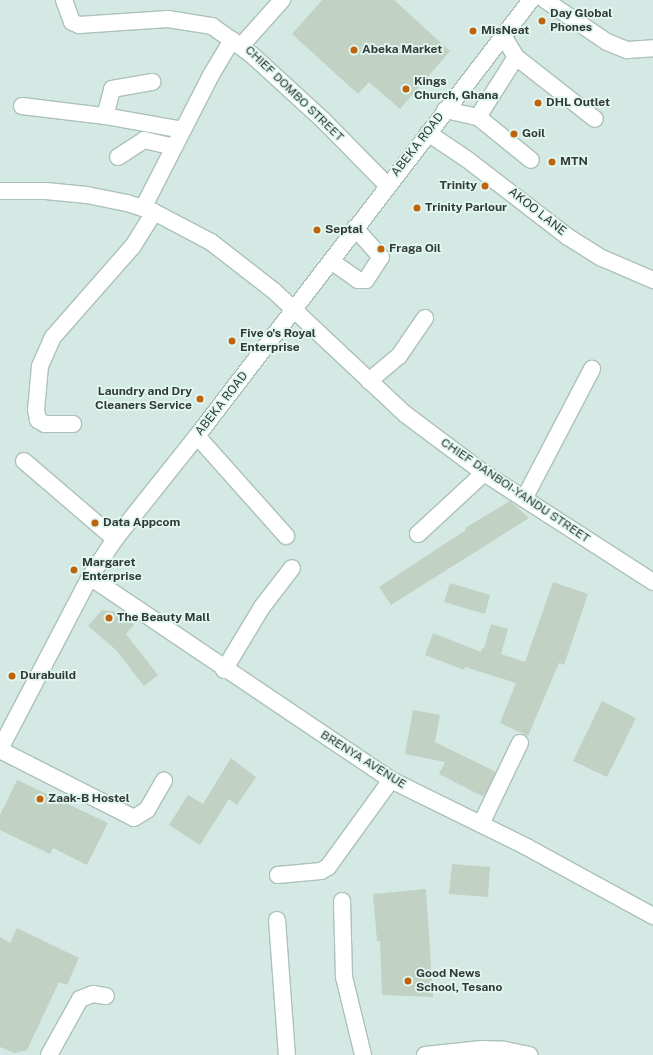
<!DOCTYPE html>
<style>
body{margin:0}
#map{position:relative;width:653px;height:1055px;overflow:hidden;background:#d4e9e3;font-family:"Public Sans",sans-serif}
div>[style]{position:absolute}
.building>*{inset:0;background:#c1d1c4}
.roads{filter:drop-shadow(1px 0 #acc1bb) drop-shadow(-1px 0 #acc1bb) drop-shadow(0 1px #acc1bb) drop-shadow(0 -1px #acc1bb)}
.minor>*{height:16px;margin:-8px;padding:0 8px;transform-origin:8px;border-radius:8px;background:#fff}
.dots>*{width:11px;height:11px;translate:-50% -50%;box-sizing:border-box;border:2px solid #e1f7f0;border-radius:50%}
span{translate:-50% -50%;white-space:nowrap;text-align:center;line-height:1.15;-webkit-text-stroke:3.5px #e1f7f0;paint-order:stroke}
.poi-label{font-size:12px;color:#313a37;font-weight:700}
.left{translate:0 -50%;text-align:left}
.right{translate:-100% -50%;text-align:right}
.street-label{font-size:12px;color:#313a37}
</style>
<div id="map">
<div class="building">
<i style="clip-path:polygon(322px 0,394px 0,450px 51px,400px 109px,369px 82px,358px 94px,292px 34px)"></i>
<i style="clip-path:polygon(510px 501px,529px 518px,391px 605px,379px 587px,466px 530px,465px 528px)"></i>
<i style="clip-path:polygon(553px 582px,588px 594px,564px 665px,559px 663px,528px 736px,500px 723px,516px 683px,465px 667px,464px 670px,425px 655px,433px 633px,481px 652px,482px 648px,484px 649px,491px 624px,508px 629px,501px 654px,525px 662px)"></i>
<i style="clip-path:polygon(450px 583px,490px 595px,485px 614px,444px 602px)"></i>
<i style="clip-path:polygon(102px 610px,119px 612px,134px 625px,126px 634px,158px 675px,144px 686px,116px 650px,88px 626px)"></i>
<i style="clip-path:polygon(602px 701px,636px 718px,607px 777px,573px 761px)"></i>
<i style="clip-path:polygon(413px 710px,440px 715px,435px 742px,496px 772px,484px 797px,439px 774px,445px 762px,405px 754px)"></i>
<i style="clip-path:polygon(231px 758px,256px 777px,237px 805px,229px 799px,200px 845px,169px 825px,188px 795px,203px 804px)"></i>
<i style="clip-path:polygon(17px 780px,108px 823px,87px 865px,53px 848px,50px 854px,0 830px,0 815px)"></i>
<i style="clip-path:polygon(452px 864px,490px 867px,488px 897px,449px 894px)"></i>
<i style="clip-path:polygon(426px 889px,433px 997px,382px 995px,380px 941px,377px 941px,373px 894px)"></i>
<i style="clip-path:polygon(17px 928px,79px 958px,67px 985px,59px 982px,27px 1050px,15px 1053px,0 1047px,0 937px,10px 943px)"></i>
</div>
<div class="roads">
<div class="minor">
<i style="left:64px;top:0;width:23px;rotate:70deg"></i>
<i style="left:72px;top:22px;width:8px;rotate:23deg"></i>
<i style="left:79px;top:25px;width:89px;rotate:-3.9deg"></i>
<i style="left:168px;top:19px;width:45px;rotate:9deg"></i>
<i style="left:212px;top:26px;width:49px;rotate:35.9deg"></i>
<i style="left:252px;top:55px;width:98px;rotate:42.5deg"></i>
<i style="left:324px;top:121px;width:90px;rotate:45.5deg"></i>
<i style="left:545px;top:0;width:75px;rotate:34.1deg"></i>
<i style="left:607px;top:42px;width:22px;rotate:22deg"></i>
<i style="left:627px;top:50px;width:26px;rotate:-4deg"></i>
<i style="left:503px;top:36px;width:25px;rotate:58deg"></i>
<i style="left:516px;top:57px;width:100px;rotate:38.1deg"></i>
<i style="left:241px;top:46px;width:62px;rotate:-48.3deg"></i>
<i style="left:22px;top:106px;width:84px;rotate:6.9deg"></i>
<i style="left:105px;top:116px;width:79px;rotate:10.2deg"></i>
<i style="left:445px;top:110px;width:34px;rotate:12deg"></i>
<i style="left:478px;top:117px;width:68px;rotate:39.1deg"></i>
<i style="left:105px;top:116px;width:28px;rotate:-75deg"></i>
<i style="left:112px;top:89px;width:41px;rotate:-9.9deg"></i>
<i style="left:478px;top:117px;width:71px;rotate:-57.7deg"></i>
<i style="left:428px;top:133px;width:48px;rotate:34deg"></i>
<i style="left:468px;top:160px;width:126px;rotate:37.6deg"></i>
<i style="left:568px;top:237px;width:40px;rotate:32deg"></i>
<i style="left:602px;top:258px;width:56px;rotate:23.3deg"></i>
<i style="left:118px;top:157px;width:31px;rotate:-33deg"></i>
<i style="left:144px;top:140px;width:31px;rotate:13deg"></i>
<i style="left:0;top:191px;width:46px"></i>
<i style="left:46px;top:191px;width:41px;rotate:5.6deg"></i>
<i style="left:87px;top:195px;width:41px;rotate:11.3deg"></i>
<i style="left:127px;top:203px;width:28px;rotate:18deg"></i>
<i style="left:154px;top:212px;width:64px;rotate:27.8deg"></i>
<i style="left:211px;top:242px;width:80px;rotate:37.9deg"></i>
<i style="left:274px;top:291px;width:180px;rotate:43.2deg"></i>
<i style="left:405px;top:414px;width:99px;rotate:36.8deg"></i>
<i style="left:484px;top:473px;width:201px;rotate:32.8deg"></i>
<i style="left:143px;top:208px;width:149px;rotate:-62.9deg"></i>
<i style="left:211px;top:75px;width:41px;rotate:-59deg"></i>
<i style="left:331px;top:261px;width:33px;rotate:35deg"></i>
<i style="left:358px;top:280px;width:8px"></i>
<i style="left:366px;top:280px;width:27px;rotate:-57deg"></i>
<i style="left:381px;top:257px;width:39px;rotate:-132deg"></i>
<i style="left:369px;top:381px;width:39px;rotate:-40deg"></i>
<i style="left:399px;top:356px;width:46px;rotate:-55.6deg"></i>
<i style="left:73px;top:424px;width:28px;rotate:180deg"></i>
<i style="left:45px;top:424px;width:8px;rotate:-150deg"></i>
<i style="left:38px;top:420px;width:10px;rotate:-101deg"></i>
<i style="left:36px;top:410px;width:44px;rotate:-84.8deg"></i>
<i style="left:40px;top:366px;width:32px;rotate:-66deg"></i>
<i style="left:53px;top:337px;width:121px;rotate:-48.7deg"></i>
<i style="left:133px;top:246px;width:40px;rotate:-58deg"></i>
<i style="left:197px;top:436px;width:134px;rotate:48.3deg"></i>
<i style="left:24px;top:461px;width:120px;rotate:40.6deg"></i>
<i style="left:524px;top:499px;width:147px;rotate:-62.4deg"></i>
<i style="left:418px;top:534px;width:90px;rotate:-42.7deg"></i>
<i style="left:90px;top:577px;width:363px;rotate:34deg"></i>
<i style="left:391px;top:780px;width:152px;rotate:26.2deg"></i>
<i style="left:527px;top:847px;width:144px;rotate:28.7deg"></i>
<i style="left:224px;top:670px;width:74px;rotate:-58.9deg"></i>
<i style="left:262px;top:607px;width:49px;rotate:-52.4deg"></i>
<i style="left:0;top:749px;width:194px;rotate:-62.4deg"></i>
<i style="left:90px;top:577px;width:45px;rotate:-56.7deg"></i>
<i style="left:115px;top:539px;width:132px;rotate:-51.5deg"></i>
<i style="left:197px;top:436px;width:549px;rotate:-52.55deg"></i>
<i style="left:0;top:750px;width:150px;rotate:26.9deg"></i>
<i style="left:134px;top:818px;width:15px;rotate:-32deg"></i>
<i style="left:147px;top:810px;width:34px;rotate:-60deg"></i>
<i style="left:481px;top:824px;width:90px;rotate:-64.3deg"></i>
<i style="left:278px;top:875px;width:43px;rotate:-5.3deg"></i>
<i style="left:321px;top:871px;width:8px;rotate:-30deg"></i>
<i style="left:328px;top:867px;width:107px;rotate:-54.1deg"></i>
<i style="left:342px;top:901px;width:76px;rotate:88.5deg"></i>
<i style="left:344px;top:977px;width:80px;rotate:76.3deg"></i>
<i style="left:277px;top:920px;width:135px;rotate:85.8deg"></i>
<i style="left:49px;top:1055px;width:64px;rotate:-61deg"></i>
<i style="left:80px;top:999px;width:14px;rotate:-21deg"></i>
<i style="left:93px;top:994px;width:13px;rotate:9deg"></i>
<i style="left:425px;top:1055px;width:57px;rotate:-6deg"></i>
<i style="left:482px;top:1049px;width:23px;rotate:2deg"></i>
<i style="left:505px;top:1050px;width:25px;rotate:12deg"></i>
</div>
</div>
<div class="dots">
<i style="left:542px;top:21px;background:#bf640b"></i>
<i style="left:473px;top:31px;background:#bf640b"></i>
<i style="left:354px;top:50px;background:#bf640b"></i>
<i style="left:406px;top:89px;background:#bf640b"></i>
<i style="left:538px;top:103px;background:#bf640b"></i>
<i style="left:514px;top:134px;background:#bf640b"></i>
<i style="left:552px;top:162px;background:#bf640b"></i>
<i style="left:485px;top:186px;background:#bf640b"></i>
<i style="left:417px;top:208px;background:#bf640b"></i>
<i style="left:317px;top:230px;background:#bf640b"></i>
<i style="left:381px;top:249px;background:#bf640b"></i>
<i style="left:232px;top:341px;background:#bf640b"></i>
<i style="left:200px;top:399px;background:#bf640b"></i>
<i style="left:95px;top:523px;background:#bf640b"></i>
<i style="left:74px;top:570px;background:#bf640b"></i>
<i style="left:109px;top:618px;background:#bf640b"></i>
<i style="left:12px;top:676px;background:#bf640b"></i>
<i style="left:40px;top:799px;background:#bf640b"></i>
<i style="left:408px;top:981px;background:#bf640b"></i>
</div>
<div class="poi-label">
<span class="left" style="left:550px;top:21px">Day Global<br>Phones</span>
<span class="left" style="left:481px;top:31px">MisNeat</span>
<span class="left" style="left:362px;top:50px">Abeka Market</span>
<span class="left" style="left:414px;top:89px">Kings<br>Church, Ghana</span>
<span class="left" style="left:546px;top:103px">DHL Outlet</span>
<span class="left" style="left:522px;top:134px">Goil</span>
<span class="left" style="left:560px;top:162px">MTN</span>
<span class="right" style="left:477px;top:186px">Trinity</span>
<span class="left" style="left:425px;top:208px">Trinity Parlour</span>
<span class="left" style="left:325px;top:230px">Septal</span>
<span class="left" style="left:389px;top:249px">Fraga Oil</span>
<span class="left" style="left:240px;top:341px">Five o's Royal<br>Enterprise</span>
<span class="right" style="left:192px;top:399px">Laundry and Dry<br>Cleaners Service</span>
<span class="left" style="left:103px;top:523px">Data Appcom</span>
<span class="left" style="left:82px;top:570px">Margaret<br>Enterprise</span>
<span class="left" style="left:117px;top:618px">The Beauty Mall</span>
<span class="left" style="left:20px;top:676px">Durabuild</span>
<span class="left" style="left:48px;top:799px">Zaak-B Hostel</span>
<span class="left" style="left:416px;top:981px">Good News<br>School, Tesano</span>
</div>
<div class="street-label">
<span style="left:294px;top:94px;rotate:44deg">CHIEF DOMBO STREET</span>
<span style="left:418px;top:145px;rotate:-52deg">ABEKA ROAD</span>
<span style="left:537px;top:212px;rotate:38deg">AKOO LANE</span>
<span style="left:222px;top:404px;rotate:-52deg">ABEKA ROAD</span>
<span style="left:515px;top:491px;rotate:34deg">CHIEF DANBOI-YANDU STREET</span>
<span style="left:363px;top:760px;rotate:32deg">BRENYA AVENUE</span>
</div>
</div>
